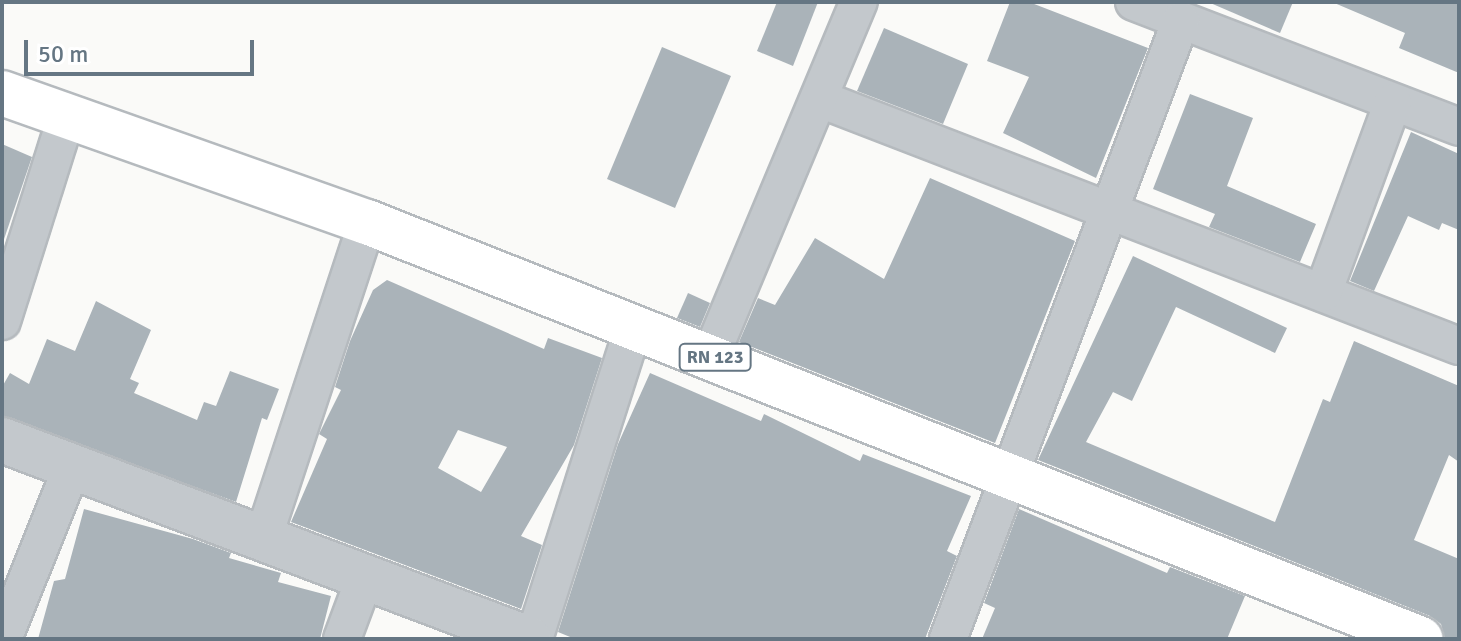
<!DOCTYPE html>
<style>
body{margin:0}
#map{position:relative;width:1461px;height:641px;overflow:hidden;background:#fafaf8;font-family:Signika,sans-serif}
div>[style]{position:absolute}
.building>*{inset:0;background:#aab3b9}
.roads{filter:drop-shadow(2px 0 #b5babe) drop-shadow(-2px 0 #b5babe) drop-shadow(0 2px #b5babe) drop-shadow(0 -2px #b5babe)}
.minor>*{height:36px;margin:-18px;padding:0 18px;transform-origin:18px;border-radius:18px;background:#c3c8cc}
.tertiary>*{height:44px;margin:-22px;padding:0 22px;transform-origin:22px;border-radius:22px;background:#c3c8cc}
.primary>*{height:44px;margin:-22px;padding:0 22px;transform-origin:22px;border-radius:22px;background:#fff}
span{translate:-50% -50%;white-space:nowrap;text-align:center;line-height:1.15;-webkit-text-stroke:8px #fff;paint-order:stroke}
.shield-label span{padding:2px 6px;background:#fff;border:2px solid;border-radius:6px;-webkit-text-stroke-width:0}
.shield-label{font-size:18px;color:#657683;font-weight:700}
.frame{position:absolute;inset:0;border:4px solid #657683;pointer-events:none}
.scale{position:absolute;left:24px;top:40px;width:230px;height:36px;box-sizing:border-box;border:4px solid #657683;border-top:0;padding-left:10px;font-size:24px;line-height:28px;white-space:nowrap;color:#657683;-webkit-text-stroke:6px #fff;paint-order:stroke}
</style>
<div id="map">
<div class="building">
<i style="clip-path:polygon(777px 2px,818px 2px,793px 66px,757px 51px)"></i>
<i style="clip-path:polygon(1010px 2px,1029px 2px,1148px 48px,1096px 178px,1003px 133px,1029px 77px,987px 61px)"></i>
<i style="clip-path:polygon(1208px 2px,1293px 2px,1280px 33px)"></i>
<i style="clip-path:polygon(1332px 2px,1459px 2px,1459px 73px,1399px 48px,1405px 33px)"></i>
<i style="clip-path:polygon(884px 28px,968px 64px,943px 124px,857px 91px)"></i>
<i style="clip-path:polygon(662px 47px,731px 76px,675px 208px,607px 179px)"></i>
<i style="clip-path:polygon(1190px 94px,1253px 118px,1227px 186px,1316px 224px,1300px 262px,1209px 227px,1215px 214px,1153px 189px)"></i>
<i style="clip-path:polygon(1411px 132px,1459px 154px,1459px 230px,1442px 223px,1439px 230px,1408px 216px,1374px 291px,1350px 281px)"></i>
<i style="clip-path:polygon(2px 144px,32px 157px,2px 245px)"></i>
<i style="clip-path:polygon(930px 178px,1075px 241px,995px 443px,739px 342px,758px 298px,775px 305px,815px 238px,884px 279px)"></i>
<i style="clip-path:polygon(1133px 256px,1287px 328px,1275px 353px,1176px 307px,1132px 401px,1113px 392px,1086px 442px,1275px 522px,1323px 399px,1330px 402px,1354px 341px,1459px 386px,1459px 462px,1449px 455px,1414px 540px,1459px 559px,1459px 639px,1445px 639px,1441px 624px,1430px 616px,1038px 460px)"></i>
<i style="clip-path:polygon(evenodd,387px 280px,544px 349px,548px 338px,602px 358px,574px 445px,521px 536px,542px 545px,521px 609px,291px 522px,327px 439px,319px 434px,341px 390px,335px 387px,350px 341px,373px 290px,387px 280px,458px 430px,507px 447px,481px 492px,438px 468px,458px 430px)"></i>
<i style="clip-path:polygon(688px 293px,710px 303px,700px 327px,677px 318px)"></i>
<i style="clip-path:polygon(96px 301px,151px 330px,130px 379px,139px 383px,134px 393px,197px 420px,204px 402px,216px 406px,230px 371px,279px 389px,267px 420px,262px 418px,236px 502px,2px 416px,2px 387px,10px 373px,29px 384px,47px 339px,75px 351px)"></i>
<i style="clip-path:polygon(650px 373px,761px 421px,764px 414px,860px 461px,863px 454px,971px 496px,947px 551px,957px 556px,925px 639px,575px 639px,558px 632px,618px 444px)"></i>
<i style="clip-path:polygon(84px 509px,193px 539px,231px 553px,229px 558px,281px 573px,278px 582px,331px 596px,320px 639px,38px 639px,54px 581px,65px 579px)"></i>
<i style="clip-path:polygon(1019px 509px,1167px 573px,1170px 567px,1245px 596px,1227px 639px,982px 639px,995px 608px,984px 603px)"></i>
</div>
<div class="roads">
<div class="minor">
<i style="left:1134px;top:2px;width:348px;rotate:21deg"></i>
<i style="left:820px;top:99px;width:685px;rotate:21.13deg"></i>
<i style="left:1323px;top:293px;width:203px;rotate:-69.9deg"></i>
<i style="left:2px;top:321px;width:216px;rotate:-72.5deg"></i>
<i style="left:711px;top:355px;width:383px;rotate:-67.3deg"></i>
<i style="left:263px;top:539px;width:334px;rotate:-71.8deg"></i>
<i style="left:3px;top:639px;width:185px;rotate:-68.1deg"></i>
<i style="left:342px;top:639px;width:66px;rotate:-69.6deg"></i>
<i style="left:534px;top:639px;width:329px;rotate:-72.3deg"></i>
<i style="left:948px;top:639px;width:661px;rotate:-69.37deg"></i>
</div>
<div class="tertiary">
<i style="left:2px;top:440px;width:563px;rotate:20.69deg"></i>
</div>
<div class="primary">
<i style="left:2px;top:93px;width:387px;rotate:19.5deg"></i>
<i style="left:367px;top:222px;width:1133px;rotate:21.59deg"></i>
</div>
</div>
<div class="shield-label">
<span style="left:715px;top:357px">RN 123</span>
</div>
<div class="frame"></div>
<div class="scale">50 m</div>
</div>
